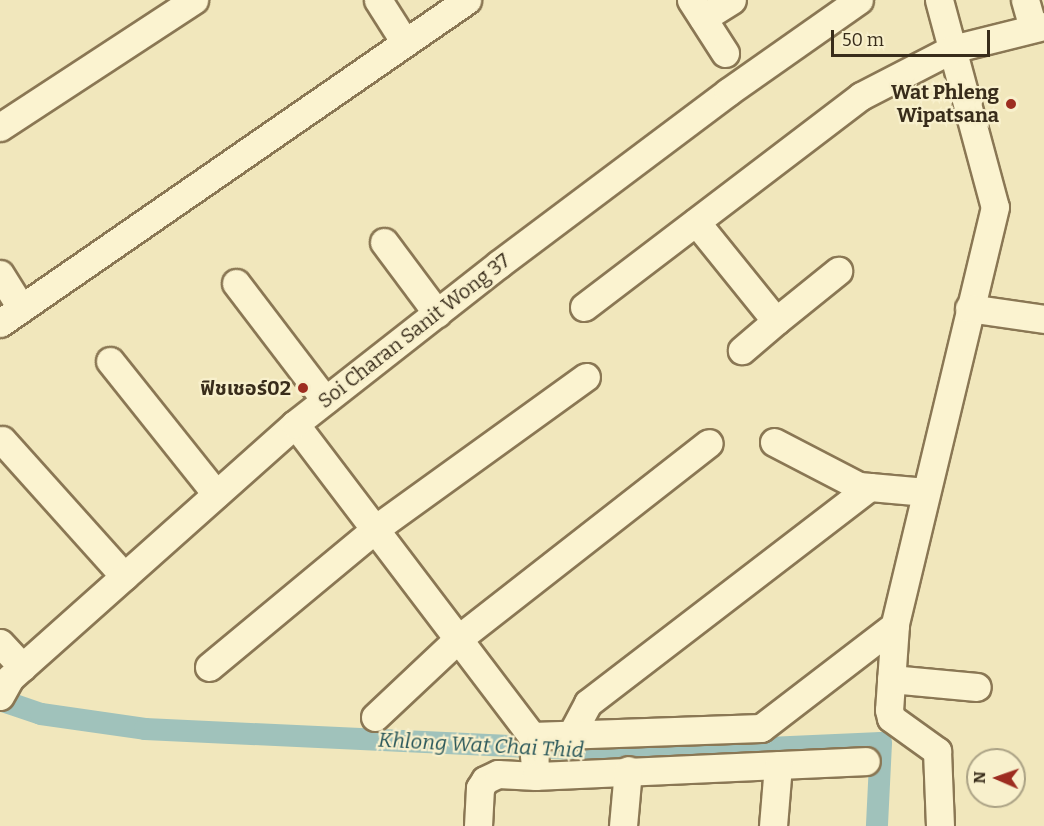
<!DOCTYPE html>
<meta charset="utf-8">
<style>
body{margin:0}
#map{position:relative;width:1044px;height:826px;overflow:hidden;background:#f1e7bc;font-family:Bitter,"Noto Sans Thai",serif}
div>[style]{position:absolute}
.canal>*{height:22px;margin:-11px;padding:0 11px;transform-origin:11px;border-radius:11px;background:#a0c2bb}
.roads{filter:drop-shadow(2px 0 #8a7754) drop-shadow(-2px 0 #8a7754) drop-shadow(0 2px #8a7754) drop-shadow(0 -2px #8a7754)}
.minor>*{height:27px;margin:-13.5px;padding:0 13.5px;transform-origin:13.5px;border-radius:13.5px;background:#fbf3d0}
.dots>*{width:16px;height:16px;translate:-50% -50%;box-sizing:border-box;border:3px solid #f8f0cc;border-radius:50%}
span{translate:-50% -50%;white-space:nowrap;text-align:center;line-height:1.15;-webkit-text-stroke:4.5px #f8f0cc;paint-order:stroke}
.poi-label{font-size:20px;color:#382c1a;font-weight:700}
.right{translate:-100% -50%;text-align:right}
.street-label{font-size:20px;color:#382c1a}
.water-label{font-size:21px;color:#285659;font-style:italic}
.north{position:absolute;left:966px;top:748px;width:60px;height:60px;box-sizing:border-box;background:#f8f0cc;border:2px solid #aba285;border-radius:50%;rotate:272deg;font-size:16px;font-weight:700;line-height:24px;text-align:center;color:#382c1a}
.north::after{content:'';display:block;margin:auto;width:21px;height:27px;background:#9d2d20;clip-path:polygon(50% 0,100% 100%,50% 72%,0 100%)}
.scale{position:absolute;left:831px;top:30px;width:159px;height:27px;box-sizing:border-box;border:3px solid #382c1a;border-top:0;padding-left:8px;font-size:18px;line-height:21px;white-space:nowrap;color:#382c1a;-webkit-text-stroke:4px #f8f0cc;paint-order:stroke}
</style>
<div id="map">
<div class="canal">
<i style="left:0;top:700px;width:43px;rotate:18.9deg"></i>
<i style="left:41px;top:714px;width:105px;rotate:8.2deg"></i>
<i style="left:145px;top:729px;width:515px;rotate:2.67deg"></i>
<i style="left:659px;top:753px;width:222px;rotate:-2.6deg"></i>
<i style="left:881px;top:743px;width:83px;rotate:92.8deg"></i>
</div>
<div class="roads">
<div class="minor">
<i style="left:378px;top:0;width:49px;rotate:57.6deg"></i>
<i style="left:691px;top:0;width:63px;rotate:57.3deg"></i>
<i style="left:939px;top:0;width:214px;rotate:74.9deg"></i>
<i style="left:995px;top:207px;width:430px;rotate:103.5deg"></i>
<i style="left:895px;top:625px;width:85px;rotate:94deg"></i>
<i style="left:889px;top:710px;width:8px;rotate:76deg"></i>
<i style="left:891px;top:718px;width:57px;rotate:35.7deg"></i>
<i style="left:937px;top:751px;width:75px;rotate:87.7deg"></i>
<i style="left:1025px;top:0;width:29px;rotate:74deg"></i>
<i style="left:703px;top:18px;width:34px;rotate:-32deg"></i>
<i style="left:0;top:127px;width:232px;rotate:-33.2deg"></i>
<i style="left:696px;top:222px;width:127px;rotate:51.1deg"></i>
<i style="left:776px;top:321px;width:45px;rotate:139.5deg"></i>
<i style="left:384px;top:242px;width:89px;rotate:53.3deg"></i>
<i style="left:0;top:274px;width:40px;rotate:58deg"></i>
<i style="left:236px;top:283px;width:147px;rotate:52.7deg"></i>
<i style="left:584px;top:307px;width:348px;rotate:-37.3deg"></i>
<i style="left:861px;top:96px;width:102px;rotate:-27.3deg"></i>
<i style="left:952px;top:49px;width:95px;rotate:-14deg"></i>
<i style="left:969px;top:308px;width:76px;rotate:8.3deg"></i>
<i style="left:776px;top:321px;width:80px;rotate:-38.9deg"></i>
<i style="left:0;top:323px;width:568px;rotate:-34.67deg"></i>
<i style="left:110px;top:361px;width:170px;rotate:51.4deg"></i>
<i style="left:295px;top:424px;width:392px;rotate:52.8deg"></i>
<i style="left:532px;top:736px;width:40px;rotate:84.3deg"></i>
<i style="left:2px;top:440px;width:183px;rotate:48.1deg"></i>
<i style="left:774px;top:442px;width:96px;rotate:27.4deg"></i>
<i style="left:859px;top:486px;width:67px;rotate:5.1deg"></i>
<i style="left:0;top:643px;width:33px;rotate:47deg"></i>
<i style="left:209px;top:667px;width:216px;rotate:-39.7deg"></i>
<i style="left:375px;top:529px;width:260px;rotate:-35.8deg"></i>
<i style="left:891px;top:679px;width:86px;rotate:5.3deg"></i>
<i style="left:0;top:696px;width:21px;rotate:-61deg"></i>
<i style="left:10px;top:678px;width:382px;rotate:-41.7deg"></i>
<i style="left:295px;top:424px;width:259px;rotate:-38.1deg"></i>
<i style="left:499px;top:264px;width:286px;rotate:-36.9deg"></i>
<i style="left:728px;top:92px;width:160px;rotate:-35.1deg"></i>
<i style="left:375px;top:717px;width:114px;rotate:-43.2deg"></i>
<i style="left:458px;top:639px;width:318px;rotate:-38deg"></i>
<i style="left:571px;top:735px;width:36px;rotate:-62deg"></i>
<i style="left:588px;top:703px;width:355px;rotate:-37.5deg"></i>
<i style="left:532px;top:736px;width:229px;rotate:-2deg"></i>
<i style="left:761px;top:728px;width:169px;rotate:-37.5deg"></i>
<i style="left:478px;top:826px;width:38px;rotate:-87deg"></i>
<i style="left:480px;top:788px;width:9px;rotate:-58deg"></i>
<i style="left:485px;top:780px;width:14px;rotate:-25deg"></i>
<i style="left:498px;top:774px;width:38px;rotate:3deg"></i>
<i style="left:536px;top:776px;width:330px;rotate:-2.6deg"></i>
<i style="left:623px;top:826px;width:56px;rotate:-84.9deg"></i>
<i style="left:773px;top:826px;width:61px;rotate:-85.3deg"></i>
</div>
</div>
<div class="dots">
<i style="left:1011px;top:104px;background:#9d2d20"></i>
<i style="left:303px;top:388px;background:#9d2d20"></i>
</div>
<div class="poi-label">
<span class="right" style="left:999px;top:104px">Wat Phleng<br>Wipatsana</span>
<span class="right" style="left:291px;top:388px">ฟิชเชอร์02</span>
</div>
<div class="street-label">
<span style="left:414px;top:331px;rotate:-38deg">Soi Charan Sanit Wong 37</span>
</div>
<div class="water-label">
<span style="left:481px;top:745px;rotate:3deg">Khlong Wat Chai Thid</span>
</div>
<div class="north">N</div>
<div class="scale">50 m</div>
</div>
